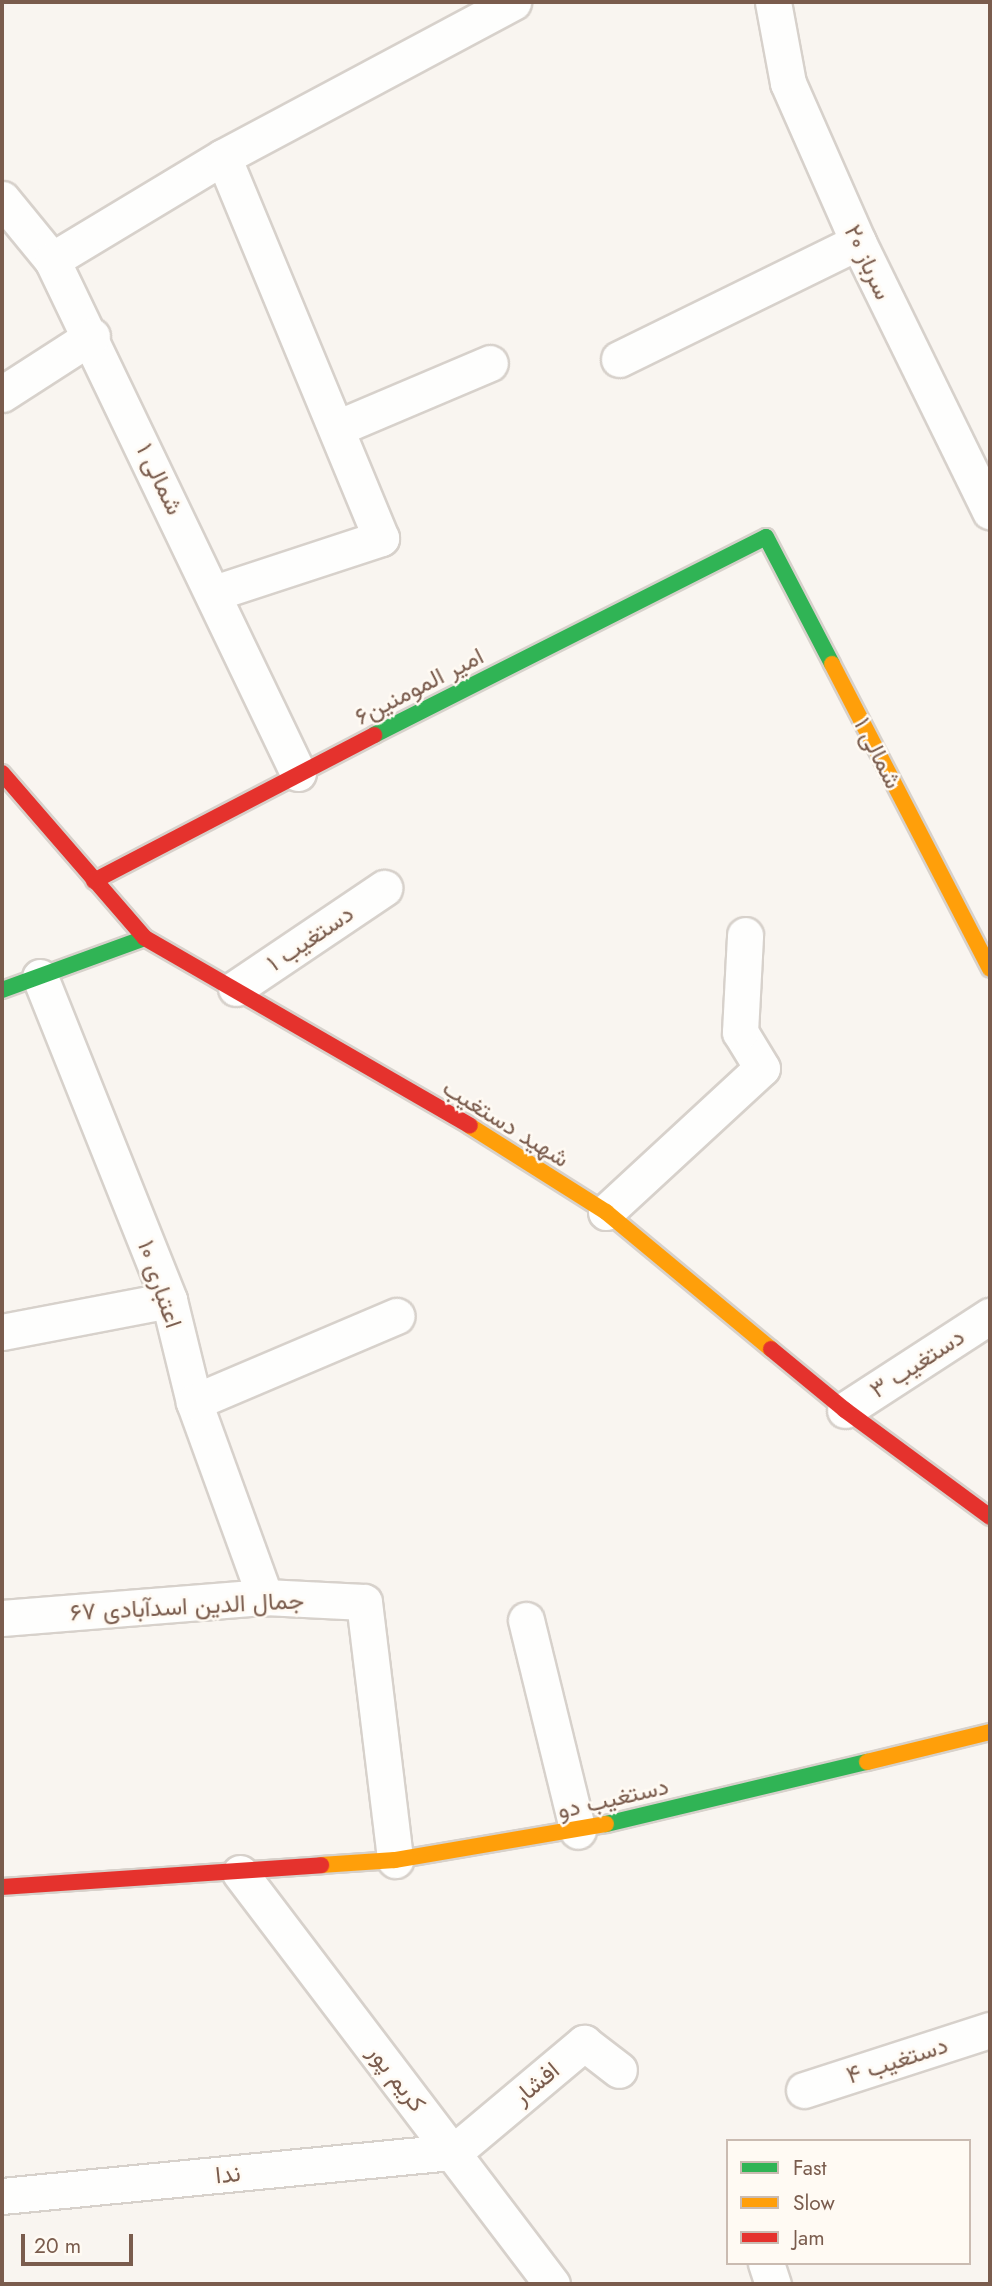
<!DOCTYPE html>
<meta charset="utf-8">
<style>
body{margin:0}
#map{position:relative;width:992px;height:2286px;overflow:hidden;background:#f9f5f0;font-family:Jost,Vazirmatn,sans-serif}
div>[style]{position:absolute}
.roads{filter:drop-shadow(2px 0 #d7d1cb) drop-shadow(-2px 0 #d7d1cb) drop-shadow(0 2px #d7d1cb) drop-shadow(0 -2px #d7d1cb)}
.street>*{height:35px;margin:-17.5px;padding:0 17.5px;transform-origin:17.5px;border-radius:17.5px;background:#fefefd}
.fast>*{height:16px;margin:-8px;padding:0 8px;transform-origin:8px;border-radius:8px;background:#30b455}
.slow>*{height:16px;margin:-8px;padding:0 8px;transform-origin:8px;border-radius:8px;background:#ff9f0a}
.jam>*{height:16px;margin:-8px;padding:0 8px;transform-origin:8px;border-radius:8px;background:#e5322d}
span{translate:-50% -50%;white-space:nowrap;text-align:center;line-height:1.15;-webkit-text-stroke:5px #fffaf3;paint-order:stroke}
.street-label{font-size:24px;color:#7a5c4d}
.frame{position:absolute;inset:0;border:4px solid #7a5c4d;pointer-events:none}
.legend{position:absolute;left:726px;top:2139px;width:245px;height:126px;box-sizing:border-box;background:#fffaf3;border:2px solid #cabbb1;margin:0;padding:9px 12px;list-style:none;font-size:21px;color:#7a5c4d}
.legend li{display:flex;align-items:center;gap:14px;height:35px}
.legend b{width:35px;border:2px solid #cabbb1}
.scale{position:absolute;left:21px;top:2234px;width:112px;height:32px;box-sizing:border-box;border:4px solid #7a5c4d;border-top:0;padding-left:9px;font-size:21px;line-height:24px;white-space:nowrap;color:#7a5c4d;-webkit-text-stroke:5px #fffaf3;paint-order:stroke}
</style>
<div id="map">
<div class="roads">
<div class="street">
<i style="left:773px;top:2px;width:82px;rotate:79.5deg"></i>
<i style="left:788px;top:83px;width:174px;rotate:66.2deg"></i>
<i style="left:858px;top:242px;width:300px;rotate:63.9deg"></i>
<i style="left:2px;top:199px;width:79px;rotate:50.7deg"></i>
<i style="left:52px;top:260px;width:569px;rotate:64.38deg"></i>
<i style="left:52px;top:260px;width:200px;rotate:-31.1deg"></i>
<i style="left:223px;top:157px;width:329px;rotate:-28.1deg"></i>
<i style="left:619px;top:359px;width:266px;rotate:-26.1deg"></i>
<i style="left:2px;top:394px;width:107px;rotate:-32.8deg"></i>
<i style="left:337px;top:428px;width:166px;rotate:-23deg"></i>
<i style="left:214px;top:593px;width:176px;rotate:-18.2deg"></i>
<i style="left:381px;top:538px;width:412px;rotate:-112.5deg"></i>
<i style="left:40px;top:977px;width:348px;rotate:68.2deg"></i>
<i style="left:169px;top:1300px;width:105px;rotate:76.2deg"></i>
<i style="left:194px;top:1402px;width:208px;rotate:70deg"></i>
<i style="left:236px;top:988px;width:179px;rotate:-34deg"></i>
<i style="left:606px;top:1212px;width:212px;rotate:-42.7deg"></i>
<i style="left:762px;top:1068px;width:42px;rotate:-121.4deg"></i>
<i style="left:740px;top:1032px;width:97px;rotate:-87deg"></i>
<i style="left:2px;top:1332px;width:170px;rotate:-10.8deg"></i>
<i style="left:194px;top:1402px;width:220px;rotate:-23deg"></i>
<i style="left:845px;top:1410px;width:173px;rotate:-33deg"></i>
<i style="left:2px;top:1618px;width:264px;rotate:-4.6deg"></i>
<i style="left:265px;top:1597px;width:99px;rotate:2.9deg"></i>
<i style="left:364px;top:1602px;width:260px;rotate:83.1deg"></i>
<i style="left:526px;top:1620px;width:217px;rotate:76.2deg"></i>
<i style="left:240px;top:1873px;width:516px;rotate:52.8deg"></i>
<i style="left:804px;top:2090px;width:195px;rotate:-17.9deg"></i>
<i style="left:2px;top:2196px;width:454px;rotate:-5.6deg"></i>
<i style="left:454px;top:2152px;width:170px;rotate:-40deg"></i>
<i style="left:584px;top:2043px;width:44px;rotate:37.6deg"></i>
<i style="left:766px;top:2263px;width:22px;rotate:72deg"></i>
</div>
<div class="fast">
<i style="left:374px;top:735px;width:439px;rotate:-26.8deg"></i>
<i style="left:766px;top:537px;width:143px;rotate:62.5deg"></i>
<i style="left:2px;top:990px;width:152px;rotate:-20deg"></i>
<i style="left:606px;top:1824px;width:268px;rotate:-13.4deg"></i>
</div>
<div class="slow">
<i style="left:832px;top:664px;width:343px;rotate:62.6deg"></i>
<i style="left:470px;top:1126px;width:161px;rotate:32.3deg"></i>
<i style="left:606px;top:1212px;width:214px;rotate:39.7deg"></i>
<i style="left:867px;top:1762px;width:127px;rotate:-13.7deg"></i>
<i style="left:321px;top:1865px;width:74px;rotate:-3.9deg"></i>
<i style="left:395px;top:1860px;width:214px;rotate:-9.7deg"></i>
</div>
<div class="jam">
<i style="left:2px;top:773px;width:218px;rotate:49.1deg"></i>
<i style="left:145px;top:938px;width:375px;rotate:30deg"></i>
<i style="left:94px;top:881px;width:316px;rotate:-27.5deg"></i>
<i style="left:771px;top:1349px;width:96px;rotate:39.5deg"></i>
<i style="left:845px;top:1410px;width:180px;rotate:36.4deg"></i>
<i style="left:2px;top:1887px;width:320px;rotate:-3.9deg"></i>
</div>
</div>
<div class="street-label">
<span style="left:868px;top:262px;rotate:65deg">سرباز ۲۰</span>
<span style="left:160px;top:479px;rotate:64deg">شمالی ۱</span>
<span style="left:419px;top:686px;rotate:-27deg">امیر المومنین۶</span>
<span style="left:878px;top:753px;rotate:63deg">شمالی ۱</span>
<span style="left:310px;top:938px;rotate:-34deg">دستغیب ۱</span>
<span style="left:506px;top:1123px;rotate:32deg">شهید دستغیب</span>
<span style="left:160px;top:1284px;rotate:71deg">اعتباری ۱۰</span>
<span style="left:917px;top:1363px;rotate:-33deg">دستغیب ۳</span>
<span style="left:187px;top:1606px;rotate:-3deg">جمال الدین اسدآبادی ۶۷</span>
<span style="left:613px;top:1798px;rotate:-13deg">دستغیب دو</span>
<span style="left:897px;top:2060px;rotate:-18deg">دستغیب ۴</span>
<span style="left:397px;top:2078px;rotate:52deg">کریم پور</span>
<span style="left:536px;top:2083px;rotate:-40deg">افشار</span>
<span style="left:228px;top:2174px;rotate:-6deg">ندا</span>
</div>
<div class="frame"></div>
<ul class="legend">
<li><b style="height:9px;background:#30b455"></b>Fast</li>
<li><b style="height:9px;background:#ff9f0a"></b>Slow</li>
<li><b style="height:9px;background:#e5322d"></b>Jam</li>
</ul>
<div class="scale">20 m</div>
</div>
